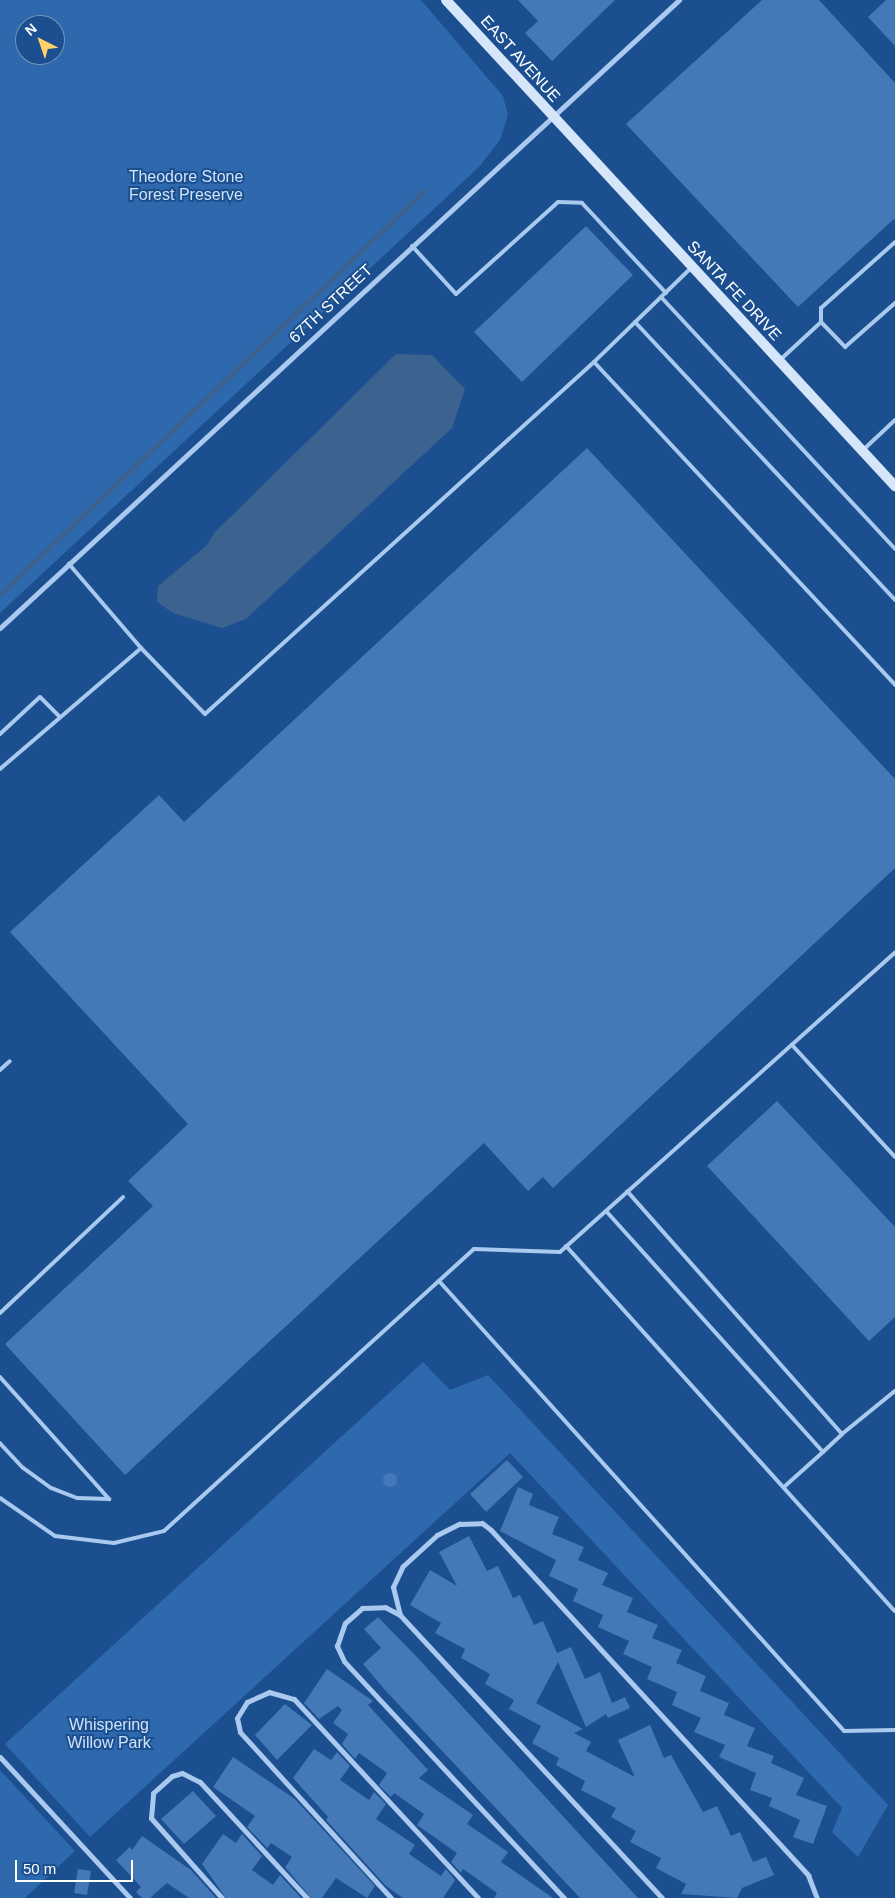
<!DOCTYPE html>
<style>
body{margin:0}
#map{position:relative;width:895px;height:1898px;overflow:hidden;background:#1b4f8f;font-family:Arial,sans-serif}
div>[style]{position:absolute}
.green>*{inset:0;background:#2e69ad}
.water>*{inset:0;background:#3c6290}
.stream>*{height:5px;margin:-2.5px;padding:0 2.5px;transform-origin:2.5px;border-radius:2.5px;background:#3c6290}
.building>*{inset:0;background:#4478b7}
.round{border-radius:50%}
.lane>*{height:4px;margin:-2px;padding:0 2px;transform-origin:2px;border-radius:2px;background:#a9c9ee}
.street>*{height:5px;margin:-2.5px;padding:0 2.5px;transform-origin:2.5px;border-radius:2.5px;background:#a9c9ee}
.secondary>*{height:10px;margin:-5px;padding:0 5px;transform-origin:5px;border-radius:5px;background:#d6e6fa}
span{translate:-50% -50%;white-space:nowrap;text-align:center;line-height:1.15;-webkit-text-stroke:4px #1b4f8f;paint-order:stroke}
.street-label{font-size:16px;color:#fff}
.park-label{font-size:16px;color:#cfe3fa}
.north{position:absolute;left:15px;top:15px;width:50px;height:50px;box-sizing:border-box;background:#1b4f8f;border:1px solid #7695bc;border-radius:50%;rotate:319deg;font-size:14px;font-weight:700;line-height:20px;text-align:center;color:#fff}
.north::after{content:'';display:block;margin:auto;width:18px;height:22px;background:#ffd166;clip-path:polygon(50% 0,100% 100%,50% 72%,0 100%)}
.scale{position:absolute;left:15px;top:1860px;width:118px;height:22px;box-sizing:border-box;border:2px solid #fff;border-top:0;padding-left:6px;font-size:15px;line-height:18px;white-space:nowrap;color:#fff;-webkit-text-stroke:4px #1b4f8f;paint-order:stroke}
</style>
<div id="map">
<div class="green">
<i style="clip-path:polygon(evenodd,0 0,421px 0,503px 96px,508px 115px,500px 140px,479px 167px,0 613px,0 0,25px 25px,55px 25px,55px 55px,25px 55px,25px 25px)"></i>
<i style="clip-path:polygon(423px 1362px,450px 1390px,488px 1375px,888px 1805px,858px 1857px,832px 1832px,842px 1808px,510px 1453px,90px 1837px,5px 1744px)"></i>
<i style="clip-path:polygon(0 1770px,75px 1851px,25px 1898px,0 1898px)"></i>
</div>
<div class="water">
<i style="clip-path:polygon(396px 354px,432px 355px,465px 389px,452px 428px,246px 619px,222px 628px,173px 613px,157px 602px,158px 586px,207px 545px,215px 532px)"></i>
</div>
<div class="stream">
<i style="left:0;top:594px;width:584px;rotate:-43.54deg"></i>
</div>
<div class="building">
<i style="clip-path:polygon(518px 0,615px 0,552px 61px,525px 33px,538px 21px)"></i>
<i style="clip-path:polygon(762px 0,819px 0,895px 83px,895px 218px,798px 307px,626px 124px)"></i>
<i style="clip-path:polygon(886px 0,895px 0,895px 46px,868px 17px)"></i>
<i style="clip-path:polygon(586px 226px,633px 275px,522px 382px,474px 332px)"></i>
<i style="clip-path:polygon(587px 448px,895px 779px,895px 868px,553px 1188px,543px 1177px,528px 1191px,484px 1143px,125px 1475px,5px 1344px,153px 1206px,128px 1181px,188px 1124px,10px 932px,159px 795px,184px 822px)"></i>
<i style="clip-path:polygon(777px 1101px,895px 1227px,895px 1317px,869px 1341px,707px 1166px)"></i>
<i style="clip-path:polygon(507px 1460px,523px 1477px,486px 1512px,470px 1494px)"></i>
<i class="round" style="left:383px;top:1473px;width:14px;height:14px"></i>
<i style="clip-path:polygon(518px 1487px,533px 1494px,529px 1505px,559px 1517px,552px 1534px,584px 1547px,578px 1560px,608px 1573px,602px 1585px,633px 1598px,627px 1612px,658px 1625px,652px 1638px,682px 1650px,676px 1663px,706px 1676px,700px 1691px,729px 1703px,724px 1715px,755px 1728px,747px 1746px,774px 1756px,771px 1763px,804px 1778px,796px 1795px,827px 1806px,813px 1844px,793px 1837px,800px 1820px,769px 1806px,772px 1798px,750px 1790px,756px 1773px,719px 1757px,725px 1745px,694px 1732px,701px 1718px,672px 1705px,677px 1692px,647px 1679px,652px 1667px,623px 1654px,629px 1641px,598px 1627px,603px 1615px,573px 1601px,578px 1589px,549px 1576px,556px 1560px,500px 1531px)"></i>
<i style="clip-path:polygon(469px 1536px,487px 1571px,498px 1566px,513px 1598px,520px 1595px,534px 1625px,543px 1621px,557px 1653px,571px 1647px,585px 1679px,600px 1672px,612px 1703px,625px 1697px,630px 1708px,608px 1718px,606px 1714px,586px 1727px,558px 1662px,536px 1703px,583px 1729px,574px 1733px,591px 1742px,586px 1751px,635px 1777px,618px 1740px,650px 1725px,664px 1758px,671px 1755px,703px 1812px,717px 1806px,731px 1836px,740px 1832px,753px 1862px,766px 1857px,774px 1875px,742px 1888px,737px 1898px,681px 1894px,686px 1884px,656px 1868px,661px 1858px,630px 1842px,636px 1831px,611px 1817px,616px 1808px,581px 1790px,585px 1781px,556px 1765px,559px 1758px,532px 1743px,541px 1726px,509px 1709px,514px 1700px,485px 1684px,490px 1674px,461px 1658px,465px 1649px,435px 1633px,441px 1623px,410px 1605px,430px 1570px,457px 1586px,439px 1552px)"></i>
<i style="clip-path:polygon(378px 1617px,416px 1656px,638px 1898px,580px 1898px,385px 1690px,363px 1664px,381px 1648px,364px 1629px)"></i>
<i style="clip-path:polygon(327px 1669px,373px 1701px,368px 1705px,428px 1770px,419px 1778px,473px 1815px,467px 1824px,508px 1852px,501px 1862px,553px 1898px,494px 1898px,497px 1893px,463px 1869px,461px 1873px,451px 1862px,457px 1853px,417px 1825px,424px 1814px,394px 1793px,391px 1797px,379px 1785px,387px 1773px,359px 1753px,355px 1759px,342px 1744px,348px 1734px,333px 1723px,342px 1710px,338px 1706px,319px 1719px,304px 1703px)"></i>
<i style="clip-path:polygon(285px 1704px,312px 1725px,277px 1760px,255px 1735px)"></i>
<i style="clip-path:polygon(314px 1749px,331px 1760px,337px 1752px,350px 1766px,340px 1780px,369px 1800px,374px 1792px,386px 1804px,376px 1819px,415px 1845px,409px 1854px,441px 1876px,446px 1869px,455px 1880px,443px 1898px,403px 1898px,386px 1886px,326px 1820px,328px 1817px,293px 1778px)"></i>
<i style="clip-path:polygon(233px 1757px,295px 1799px,375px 1886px,367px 1898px,336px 1878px,322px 1898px,311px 1898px,285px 1867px,292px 1857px,271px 1843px,267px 1848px,247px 1827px,255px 1816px,213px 1787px)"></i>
<i style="clip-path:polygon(193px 1791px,216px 1816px,184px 1844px,161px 1819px)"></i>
<i style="clip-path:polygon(223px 1834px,236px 1843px,242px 1834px,262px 1856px,252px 1870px,273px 1885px,280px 1875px,301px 1898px,226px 1898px,202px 1864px)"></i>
<i style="clip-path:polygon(142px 1836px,191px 1870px,216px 1898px,189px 1898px,167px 1883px,150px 1898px,142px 1898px,136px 1892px,141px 1887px,116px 1860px,130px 1847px,132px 1850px)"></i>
<i style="clip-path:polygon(78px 1869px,91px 1871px,87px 1895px,74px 1893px)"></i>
</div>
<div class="lane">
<i style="left:412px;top:246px;width:65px;rotate:47.5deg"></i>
<i style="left:456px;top:294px;width:137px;rotate:-42deg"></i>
<i style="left:558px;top:202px;width:24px;rotate:2deg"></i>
<i style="left:582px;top:203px;width:123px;rotate:47deg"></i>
<i style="left:692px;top:267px;width:136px;rotate:135.9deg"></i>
<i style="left:594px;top:362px;width:442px;rotate:47deg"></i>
<i style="left:661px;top:297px;width:344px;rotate:47.1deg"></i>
<i style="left:635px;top:322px;width:381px;rotate:46.9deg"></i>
<i style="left:821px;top:322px;width:14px;rotate:-90deg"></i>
<i style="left:821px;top:308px;width:99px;rotate:-41.7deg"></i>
<i style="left:780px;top:360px;width:56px;rotate:-42.8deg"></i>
<i style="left:821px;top:322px;width:35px;rotate:46deg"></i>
<i style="left:845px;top:347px;width:67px;rotate:-41.3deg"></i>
<i style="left:862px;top:451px;width:45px;rotate:-43.2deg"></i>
<i style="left:141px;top:648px;width:92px;rotate:45.9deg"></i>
<i style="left:205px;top:714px;width:525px;rotate:-42.14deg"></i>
<i style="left:0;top:734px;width:54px;rotate:-42.8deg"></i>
<i style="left:40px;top:697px;width:28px;rotate:45deg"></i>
<i style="left:0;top:769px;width:186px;rotate:-40.6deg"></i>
<i style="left:141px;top:648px;width:111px;rotate:-130.6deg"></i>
<i style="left:792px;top:1045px;width:152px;rotate:47.4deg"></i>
<i style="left:0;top:1070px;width:13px;rotate:-42deg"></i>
<i style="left:606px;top:1211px;width:324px;rotate:48deg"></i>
<i style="left:823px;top:1452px;width:26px;rotate:-43deg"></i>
<i style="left:842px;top:1434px;width:324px;rotate:-131.5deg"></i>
<i style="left:566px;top:1246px;width:491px;rotate:48deg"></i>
<i style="left:439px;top:1281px;width:605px;rotate:48.01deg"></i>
<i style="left:844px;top:1731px;width:51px;rotate:-1.1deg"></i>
<i style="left:0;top:1313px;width:169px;rotate:-43.3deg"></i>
<i style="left:0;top:1377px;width:164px;rotate:48.2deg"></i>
<i style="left:109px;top:1499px;width:32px;rotate:-178deg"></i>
<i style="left:77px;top:1498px;width:28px;rotate:-159deg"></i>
<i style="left:51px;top:1488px;width:34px;rotate:-144deg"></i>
<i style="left:23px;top:1468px;width:34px;rotate:-133deg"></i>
<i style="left:842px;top:1434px;width:68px;rotate:-39.1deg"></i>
<i style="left:784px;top:1487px;width:52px;rotate:-41.9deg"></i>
<i style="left:0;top:1498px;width:67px;rotate:34.6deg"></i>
<i style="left:55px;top:1536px;width:59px;rotate:6.8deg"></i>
<i style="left:114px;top:1543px;width:51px;rotate:-13.5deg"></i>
<i style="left:164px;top:1531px;width:419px;rotate:-42.3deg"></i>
<i style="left:474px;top:1249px;width:86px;rotate:2deg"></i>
<i style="left:560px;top:1252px;width:449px;rotate:-41.8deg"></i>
</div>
<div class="street">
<i style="left:0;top:628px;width:925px;rotate:-42.77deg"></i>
<i style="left:400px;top:1615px;width:386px;rotate:47.2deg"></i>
<i style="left:0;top:1757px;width:192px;rotate:47.3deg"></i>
<i style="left:222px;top:1898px;width:107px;rotate:-131.6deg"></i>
<i style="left:151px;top:1818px;width:25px;rotate:-85deg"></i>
<i style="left:153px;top:1793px;width:25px;rotate:-42deg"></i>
<i style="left:172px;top:1776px;width:10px;rotate:-17deg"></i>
<i style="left:182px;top:1773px;width:20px;rotate:27deg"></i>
<i style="left:200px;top:1782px;width:158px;rotate:47.3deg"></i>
<i style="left:391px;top:1898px;width:224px;rotate:-132.3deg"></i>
<i style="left:240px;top:1732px;width:14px;rotate:-102deg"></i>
<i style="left:237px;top:1718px;width:19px;rotate:-58deg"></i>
<i style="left:247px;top:1702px;width:24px;rotate:-24deg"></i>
<i style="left:269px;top:1692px;width:26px;rotate:16deg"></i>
<i style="left:294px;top:1699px;width:271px;rotate:47.2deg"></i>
<i style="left:564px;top:1898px;width:323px;rotate:-132.9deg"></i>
<i style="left:344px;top:1661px;width:17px;rotate:-115deg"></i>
<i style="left:337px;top:1646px;width:24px;rotate:-71deg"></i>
<i style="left:345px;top:1623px;width:23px;rotate:-41deg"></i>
<i style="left:362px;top:1608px;width:23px;rotate:-2deg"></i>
<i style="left:385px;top:1607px;width:17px;rotate:28deg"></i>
<i style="left:400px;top:1615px;width:29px;rotate:-104deg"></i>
<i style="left:393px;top:1587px;width:23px;rotate:-65deg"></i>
<i style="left:403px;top:1566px;width:46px;rotate:-42.4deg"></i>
<i style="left:437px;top:1535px;width:25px;rotate:-27deg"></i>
<i style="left:459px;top:1524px;width:23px;rotate:-2deg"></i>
<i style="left:482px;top:1523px;width:11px;rotate:38deg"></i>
<i style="left:491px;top:1530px;width:469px;rotate:47.4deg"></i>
<i style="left:808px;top:1875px;width:25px;rotate:69deg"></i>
</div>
<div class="secondary">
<i style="left:446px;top:0;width:662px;rotate:47.27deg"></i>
</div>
<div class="street-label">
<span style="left:520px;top:59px;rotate:48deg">EAST AVENUE</span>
<span style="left:734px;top:291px;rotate:47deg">SANTA FE DRIVE</span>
<span style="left:331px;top:304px;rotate:-43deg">67TH STREET</span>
</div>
<div class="park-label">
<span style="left:186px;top:186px">Theodore Stone<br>Forest Preserve</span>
<span style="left:109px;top:1734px">Whispering<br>Willow Park</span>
</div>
<div class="north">N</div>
<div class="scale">50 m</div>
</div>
